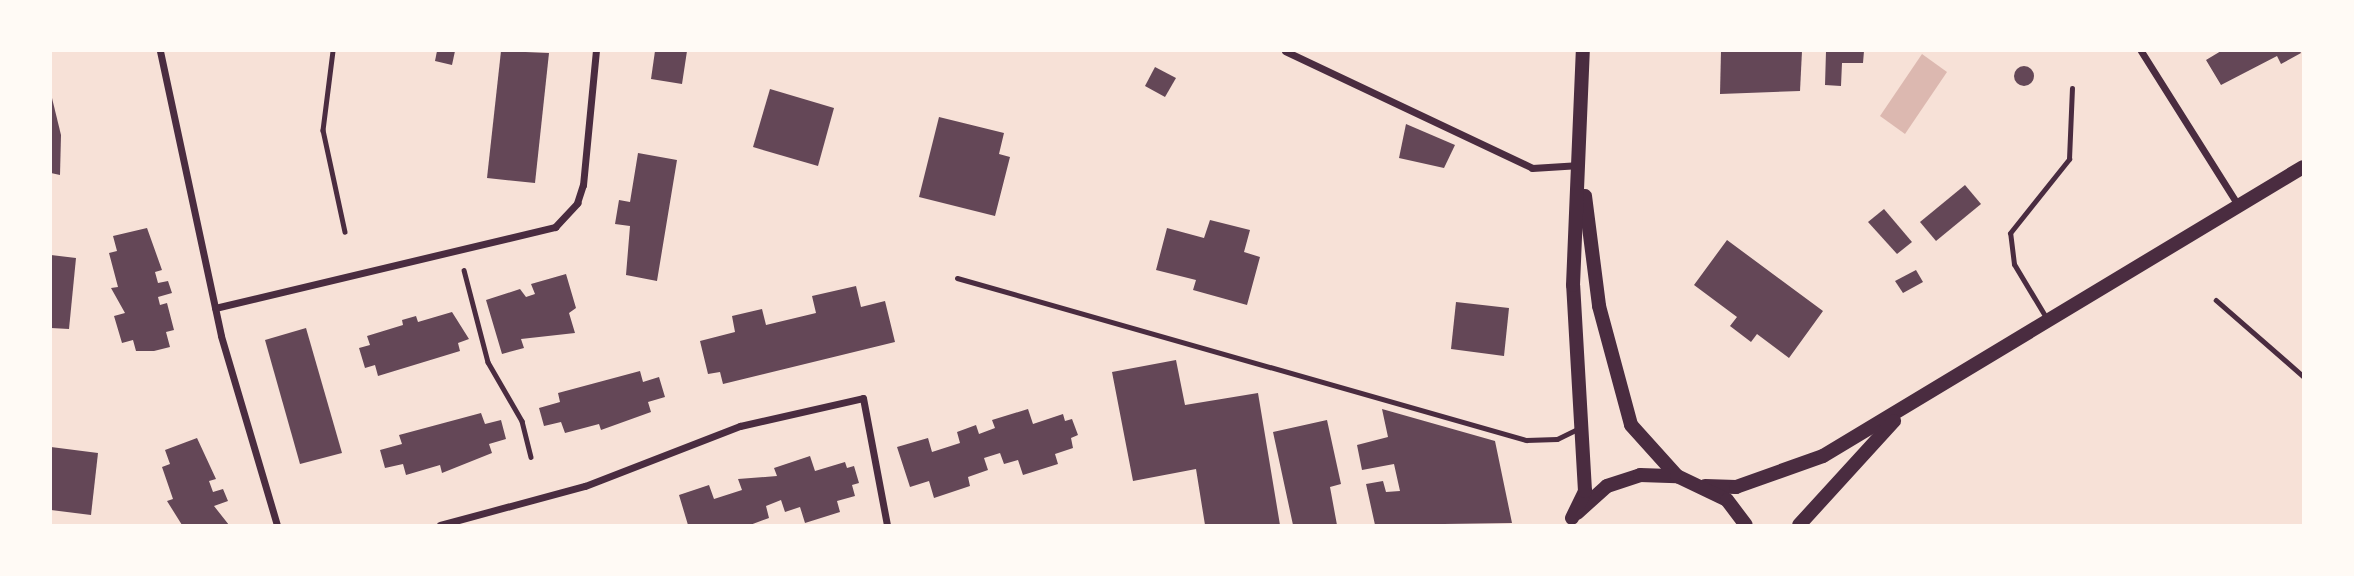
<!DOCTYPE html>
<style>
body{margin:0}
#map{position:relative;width:2354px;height:576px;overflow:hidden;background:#f7e1d7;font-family:"Fira Sans",sans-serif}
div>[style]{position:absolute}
.water>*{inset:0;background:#dcb8b0}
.building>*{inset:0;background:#644757}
.round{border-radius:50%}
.path>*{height:4.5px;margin:-2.25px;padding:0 2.25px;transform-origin:2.25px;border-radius:2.25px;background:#4a2c40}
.service>*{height:5px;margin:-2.5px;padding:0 2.5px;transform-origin:2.5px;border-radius:2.5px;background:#4a2c40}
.minor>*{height:7px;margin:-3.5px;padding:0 3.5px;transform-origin:3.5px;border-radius:3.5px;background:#4a2c40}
.secondary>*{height:14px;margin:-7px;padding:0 7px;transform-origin:7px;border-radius:7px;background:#4a2c40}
span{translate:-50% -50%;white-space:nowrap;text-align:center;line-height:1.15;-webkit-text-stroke:5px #fffaf5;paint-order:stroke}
.frame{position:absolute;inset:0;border:52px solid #fffaf5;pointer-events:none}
</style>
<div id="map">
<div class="water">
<i style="clip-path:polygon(1922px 54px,1947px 72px,1905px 134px,1880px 116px)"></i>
</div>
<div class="building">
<i style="clip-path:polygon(437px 51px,455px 51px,452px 65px,435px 61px)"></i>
<i style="clip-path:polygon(501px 51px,549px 53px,535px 183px,487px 178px)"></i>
<i style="clip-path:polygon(655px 51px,687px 51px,682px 84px,651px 79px)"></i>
<i style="clip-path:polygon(1721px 51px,1802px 51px,1800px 91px,1720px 94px)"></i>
<i style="clip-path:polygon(1826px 51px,1864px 51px,1863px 63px,1842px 63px,1841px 86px,1825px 85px)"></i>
<i style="clip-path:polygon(2221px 51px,2300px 51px,2301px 53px,2281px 64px,2277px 56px,2221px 85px,2206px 60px)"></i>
<i class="round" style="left:2014px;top:66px;width:20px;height:20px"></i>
<i style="clip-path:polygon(1155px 67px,1176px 78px,1165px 97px,1145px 86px)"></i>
<i style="clip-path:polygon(770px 89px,834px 108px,818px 166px,753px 147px)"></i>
<i style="clip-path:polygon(51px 94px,61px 135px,60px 175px,51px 173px)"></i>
<i style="clip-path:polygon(939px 117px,1004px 133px,999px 154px,1010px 157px,995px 216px,919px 197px)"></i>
<i style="clip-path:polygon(1406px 124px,1455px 145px,1444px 168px,1399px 158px)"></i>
<i style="clip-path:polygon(638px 153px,677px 160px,657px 281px,626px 275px,630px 226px,615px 224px,619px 200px,630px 202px)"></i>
<i style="clip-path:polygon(1965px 185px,1981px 204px,1936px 241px,1920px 222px)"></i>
<i style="clip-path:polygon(1884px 209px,1912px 242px,1897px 254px,1868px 222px)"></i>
<i style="clip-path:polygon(1210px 220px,1250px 230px,1244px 252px,1260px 257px,1247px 305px,1193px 290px,1196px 280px,1156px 270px,1167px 228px,1204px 238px)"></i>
<i style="clip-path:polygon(147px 228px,162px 270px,155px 272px,158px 283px,168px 281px,172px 293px,158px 297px,160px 305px,167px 303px,174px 330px,166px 332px,170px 347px,154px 351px,136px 351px,133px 340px,122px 343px,114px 316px,125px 313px,111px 288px,118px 287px,109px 253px,117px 251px,113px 236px)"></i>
<i style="clip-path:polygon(1727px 240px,1823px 311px,1789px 358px,1757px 334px,1751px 342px,1730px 326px,1737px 317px,1694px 285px)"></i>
<i style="clip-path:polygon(51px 255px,76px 258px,69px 329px,51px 328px)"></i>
<i style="clip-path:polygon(1916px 270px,1923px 282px,1903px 293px,1895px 281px)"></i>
<i style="clip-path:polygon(566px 274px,576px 308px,569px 313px,575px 333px,521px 339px,524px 348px,502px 354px,486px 300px,520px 289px,526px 297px,535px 294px,531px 284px)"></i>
<i style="clip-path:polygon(856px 286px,861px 307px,885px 301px,895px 342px,723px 384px,720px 372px,708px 374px,700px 341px,735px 332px,732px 316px,762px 309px,766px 325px,816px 313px,812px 296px)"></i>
<i style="clip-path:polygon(1456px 302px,1509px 308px,1504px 356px,1451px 349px)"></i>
<i style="clip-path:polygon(452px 312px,469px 339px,458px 343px,460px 351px,378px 376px,375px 365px,365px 368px,359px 348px,370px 345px,367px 336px,403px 325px,402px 320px,416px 316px,418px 322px)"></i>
<i style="clip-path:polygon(306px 328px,342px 453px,300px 464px,265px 340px)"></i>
<i style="clip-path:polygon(1176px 360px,1185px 405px,1258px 393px,1280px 525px,1205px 525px,1196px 469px,1133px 481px,1112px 372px)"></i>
<i style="clip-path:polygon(640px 371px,643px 382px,659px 377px,665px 397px,648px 402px,651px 412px,601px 430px,599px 424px,565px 433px,561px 422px,544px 426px,539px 408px,560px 402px,558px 393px)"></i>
<i style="clip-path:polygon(1028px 409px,1033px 424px,1063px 414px,1065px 421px,1072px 419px,1078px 435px,1071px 438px,1073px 448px,1055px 454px,1058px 464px,1023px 475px,1018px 460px,1004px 464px,1000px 453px,984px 458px,988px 470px,968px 477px,970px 486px,934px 498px,929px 481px,910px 487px,897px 447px,928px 438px,932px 452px,960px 443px,957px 432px,976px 425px,979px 434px,995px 428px,992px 420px)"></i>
<i style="clip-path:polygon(1382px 409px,1495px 441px,1512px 523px,1375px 525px,1366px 484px,1383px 481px,1386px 492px,1400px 491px,1394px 464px,1362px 470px,1357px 445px,1388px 437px)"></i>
<i style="clip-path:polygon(481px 413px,485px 424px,501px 420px,506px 439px,489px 444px,492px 453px,442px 473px,440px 465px,406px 475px,403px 464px,385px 468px,380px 450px,402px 444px,399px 435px)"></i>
<i style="clip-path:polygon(1327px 420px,1341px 484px,1330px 487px,1337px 525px,1293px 525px,1273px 432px)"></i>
<i style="clip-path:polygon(197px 438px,216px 479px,209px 481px,213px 492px,223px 489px,228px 501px,214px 506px,229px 525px,182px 525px,167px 501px,173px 499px,162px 467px,170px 464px,165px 450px)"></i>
<i style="clip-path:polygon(51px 447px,98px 453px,91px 515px,51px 510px)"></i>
<i style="clip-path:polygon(810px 456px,815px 471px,845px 462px,847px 468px,854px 466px,859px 483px,852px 485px,855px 496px,837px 501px,840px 512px,805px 523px,800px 507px,785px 512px,781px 500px,766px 506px,769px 518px,750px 525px,688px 525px,679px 495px,709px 485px,714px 499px,742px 490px,738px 479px,777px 476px,774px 468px)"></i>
</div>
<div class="path">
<i style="left:333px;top:51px;width:80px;rotate:97.2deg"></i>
<i style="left:323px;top:130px;width:104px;rotate:77.8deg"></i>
<i style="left:464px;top:270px;width:95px;rotate:75.4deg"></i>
<i style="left:488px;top:362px;width:68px;rotate:60deg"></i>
<i style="left:522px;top:421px;width:37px;rotate:76deg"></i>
<i style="left:2216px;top:300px;width:116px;rotate:41.1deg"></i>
</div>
<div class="service">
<i style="left:957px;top:278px;width:592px;rotate:15.89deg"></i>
<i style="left:1526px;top:440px;width:31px;rotate:-2deg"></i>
<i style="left:1557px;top:439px;width:25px;rotate:-26deg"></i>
<i style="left:2047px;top:319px;width:64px;rotate:-121deg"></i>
<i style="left:2014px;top:264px;width:31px;rotate:-97deg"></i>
<i style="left:2010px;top:233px;width:95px;rotate:-51.4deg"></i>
<i style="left:2069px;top:159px;width:71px;rotate:-87.6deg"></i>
</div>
<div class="minor">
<i style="left:160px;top:51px;width:291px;rotate:77.9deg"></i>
<i style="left:221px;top:336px;width:197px;rotate:73.5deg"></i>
<i style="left:1285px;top:51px;width:273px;rotate:25.3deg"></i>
<i style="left:1532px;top:168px;width:48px;rotate:-3.6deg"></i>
<i style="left:2141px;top:51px;width:182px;rotate:57.8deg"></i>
<i style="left:215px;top:308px;width:350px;rotate:-13.4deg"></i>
<i style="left:555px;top:227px;width:33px;rotate:-47deg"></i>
<i style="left:577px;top:203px;width:19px;rotate:-72deg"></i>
<i style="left:583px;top:185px;width:135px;rotate:-84.5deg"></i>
<i style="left:440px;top:525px;width:150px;rotate:-15.1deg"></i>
<i style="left:585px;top:486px;width:166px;rotate:-21.2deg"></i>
<i style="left:740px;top:426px;width:126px;rotate:-12.8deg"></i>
<i style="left:863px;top:398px;width:129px;rotate:79.3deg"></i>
</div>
<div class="secondary">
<i style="left:1585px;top:196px;width:111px;rotate:82.7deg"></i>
<i style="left:1599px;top:306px;width:123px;rotate:74.9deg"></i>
<i style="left:1631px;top:425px;width:69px;rotate:48deg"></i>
<i style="left:1705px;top:486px;width:31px;rotate:2deg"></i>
<i style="left:1736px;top:487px;width:92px;rotate:-19.6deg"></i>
<i style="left:1823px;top:456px;width:560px;rotate:-31.05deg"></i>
<i style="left:1577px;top:513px;width:40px;rotate:-42deg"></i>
<i style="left:1607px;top:486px;width:35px;rotate:-18deg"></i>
<i style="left:1640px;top:475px;width:37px;rotate:2deg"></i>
<i style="left:1677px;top:476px;width:55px;rotate:25.6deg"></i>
<i style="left:1727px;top:500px;width:31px;rotate:53deg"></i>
<i style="left:1572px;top:518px;width:30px;rotate:-64deg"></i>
<i style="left:1585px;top:491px;width:206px;rotate:-93.3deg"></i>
<i style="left:1573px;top:285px;width:234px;rotate:-87.6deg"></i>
<i style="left:1799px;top:525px;width:141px;rotate:-47.6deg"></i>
</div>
<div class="frame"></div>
</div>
